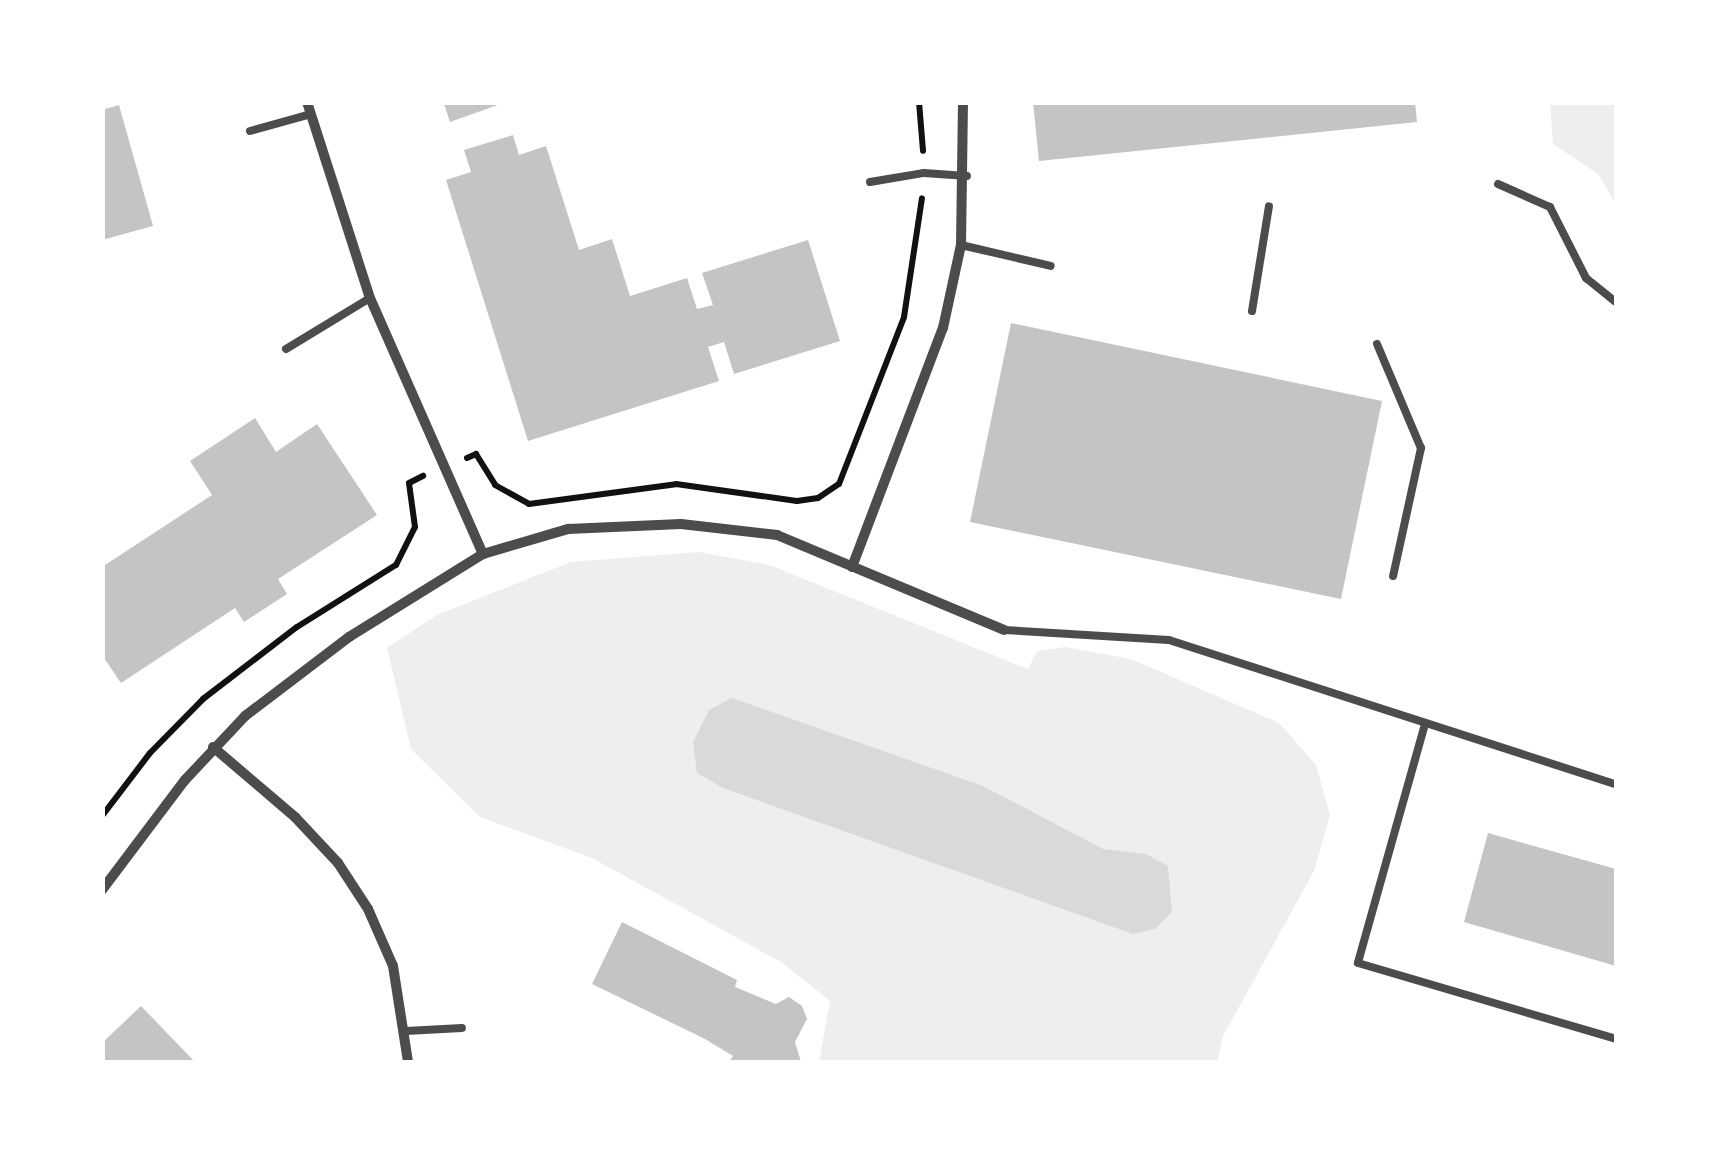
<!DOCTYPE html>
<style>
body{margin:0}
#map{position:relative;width:1719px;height:1165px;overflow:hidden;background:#fff;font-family:"Asap Condensed",sans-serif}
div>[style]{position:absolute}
.green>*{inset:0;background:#eee}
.water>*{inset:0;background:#d9d9d9}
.building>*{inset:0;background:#c4c4c4}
.path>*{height:6px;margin:-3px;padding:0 3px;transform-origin:3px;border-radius:3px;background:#111}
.service>*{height:8px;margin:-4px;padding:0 4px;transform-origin:4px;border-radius:4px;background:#4c4c4c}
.minor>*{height:10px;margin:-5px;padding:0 5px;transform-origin:5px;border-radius:5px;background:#4c4c4c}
span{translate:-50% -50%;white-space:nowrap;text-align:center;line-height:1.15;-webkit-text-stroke:9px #fff;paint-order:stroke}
.frame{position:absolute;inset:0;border:105px solid #fff;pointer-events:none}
</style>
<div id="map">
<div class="green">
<i style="clip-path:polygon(1550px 103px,1616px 103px,1616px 205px,1598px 174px,1553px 144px)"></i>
<i style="clip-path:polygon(699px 552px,769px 565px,1028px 669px,1037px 651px,1065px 647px,1131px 659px,1279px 723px,1316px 765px,1330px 815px,1314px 871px,1223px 1036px,1217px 1062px,819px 1062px,830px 1001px,781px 962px,592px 858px,480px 817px,411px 749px,387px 648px,437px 615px,571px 562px)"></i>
</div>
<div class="water">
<i style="clip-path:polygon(732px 698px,983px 786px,1103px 849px,1146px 854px,1168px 866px,1172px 912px,1155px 929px,1133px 934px,723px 788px,697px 773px,693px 742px,709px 710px)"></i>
</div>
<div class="building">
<i style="clip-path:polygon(506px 102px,450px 122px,444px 104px,448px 102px)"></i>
<i style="clip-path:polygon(1033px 102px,1415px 102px,1417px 122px,1039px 161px)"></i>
<i style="clip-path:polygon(119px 105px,153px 226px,102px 240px,102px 110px)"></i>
<i style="clip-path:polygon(513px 135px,519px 155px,546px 146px,579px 250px,612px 239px,630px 296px,687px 278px,697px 309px,713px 305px,702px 273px,808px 240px,840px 341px,734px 374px,724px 342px,708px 347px,719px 381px,528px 441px,446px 180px,471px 172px,464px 150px)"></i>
<i style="clip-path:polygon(1011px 323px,1382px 401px,1341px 599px,970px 522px)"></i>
<i style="clip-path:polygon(255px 418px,276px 452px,317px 424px,377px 515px,278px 579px,287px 594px,244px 622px,235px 608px,121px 683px,102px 655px,102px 567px,212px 495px,190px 461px)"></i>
<i style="clip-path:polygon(1488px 833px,1616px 869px,1616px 966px,1464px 922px)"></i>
<i style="clip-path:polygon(622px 922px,737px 980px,735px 987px,776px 1004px,789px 997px,802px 1006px,807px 1019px,795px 1042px,801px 1062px,729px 1062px,733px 1056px,705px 1039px,592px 984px)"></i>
<i style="clip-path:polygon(141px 1006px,195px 1062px,102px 1062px,102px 1043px)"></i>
</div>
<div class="path">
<i style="left:919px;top:102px;width:49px;rotate:85.3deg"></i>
<i style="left:467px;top:458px;width:10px;rotate:-24deg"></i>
<i style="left:476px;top:454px;width:36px;rotate:58deg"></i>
<i style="left:495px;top:485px;width:39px;rotate:29deg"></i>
<i style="left:529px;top:504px;width:148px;rotate:-7.7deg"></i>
<i style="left:676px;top:484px;width:122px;rotate:8deg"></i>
<i style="left:797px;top:501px;width:21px;rotate:-8deg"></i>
<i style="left:818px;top:498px;width:25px;rotate:-34deg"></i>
<i style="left:839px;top:484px;width:179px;rotate:-68.7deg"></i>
<i style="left:904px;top:317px;width:120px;rotate:-81.4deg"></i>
<i style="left:102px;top:816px;width:79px;rotate:-52.7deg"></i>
<i style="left:150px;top:753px;width:76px;rotate:-45.5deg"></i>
<i style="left:203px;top:699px;width:118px;rotate:-37.5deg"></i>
<i style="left:297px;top:627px;width:117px;rotate:-32.1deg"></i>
<i style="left:396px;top:565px;width:42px;rotate:-63.4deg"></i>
<i style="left:415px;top:527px;width:44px;rotate:-97.8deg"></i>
<i style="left:409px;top:483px;width:16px;rotate:-27deg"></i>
</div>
<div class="service">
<i style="left:250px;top:131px;width:63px;rotate:-15.6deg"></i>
<i style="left:870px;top:182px;width:55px;rotate:-9.5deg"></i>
<i style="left:924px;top:173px;width:43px;rotate:4deg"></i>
<i style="left:1498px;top:184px;width:57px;rotate:23.9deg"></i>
<i style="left:1550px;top:207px;width:80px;rotate:63.1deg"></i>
<i style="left:1586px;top:278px;width:38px;rotate:39deg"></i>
<i style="left:961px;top:245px;width:92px;rotate:13.1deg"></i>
<i style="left:1252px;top:311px;width:106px;rotate:-80.8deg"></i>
<i style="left:1377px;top:344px;width:113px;rotate:67.1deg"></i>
<i style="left:1421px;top:448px;width:131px;rotate:102.3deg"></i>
<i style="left:286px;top:349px;width:98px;rotate:-31.3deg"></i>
<i style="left:1004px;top:630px;width:165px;rotate:3.5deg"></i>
<i style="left:1169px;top:640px;width:470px;rotate:17.9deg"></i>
<i style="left:1425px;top:724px;width:248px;rotate:105.7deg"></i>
<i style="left:1358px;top:963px;width:269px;rotate:16.4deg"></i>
<i style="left:406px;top:1031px;width:56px;rotate:-3.1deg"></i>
</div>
<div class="minor">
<i style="left:307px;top:102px;width:206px;rotate:72.2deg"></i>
<i style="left:370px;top:298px;width:280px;rotate:66.2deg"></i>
<i style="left:852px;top:567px;width:256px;rotate:-69.2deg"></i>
<i style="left:943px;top:328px;width:85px;rotate:-77.8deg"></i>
<i style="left:961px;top:245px;width:143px;rotate:-89.2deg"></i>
<i style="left:213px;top:747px;width:108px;rotate:40.5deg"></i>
<i style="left:295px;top:817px;width:63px;rotate:46.9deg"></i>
<i style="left:338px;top:863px;width:55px;rotate:56.9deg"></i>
<i style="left:368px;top:909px;width:62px;rotate:66.3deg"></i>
<i style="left:393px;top:966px;width:97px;rotate:81.1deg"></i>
<i style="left:102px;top:890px;width:138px;rotate:-53deg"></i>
<i style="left:185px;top:780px;width:88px;rotate:-46.8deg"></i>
<i style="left:245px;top:716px;width:131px;rotate:-37.2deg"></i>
<i style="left:349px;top:637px;width:158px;rotate:-31.8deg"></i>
<i style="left:483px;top:554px;width:89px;rotate:-16.4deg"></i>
<i style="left:568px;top:529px;width:113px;rotate:-2.5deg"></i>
<i style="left:681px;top:524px;width:97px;rotate:6.5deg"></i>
<i style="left:777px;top:535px;width:246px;rotate:22.7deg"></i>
</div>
<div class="frame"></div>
</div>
